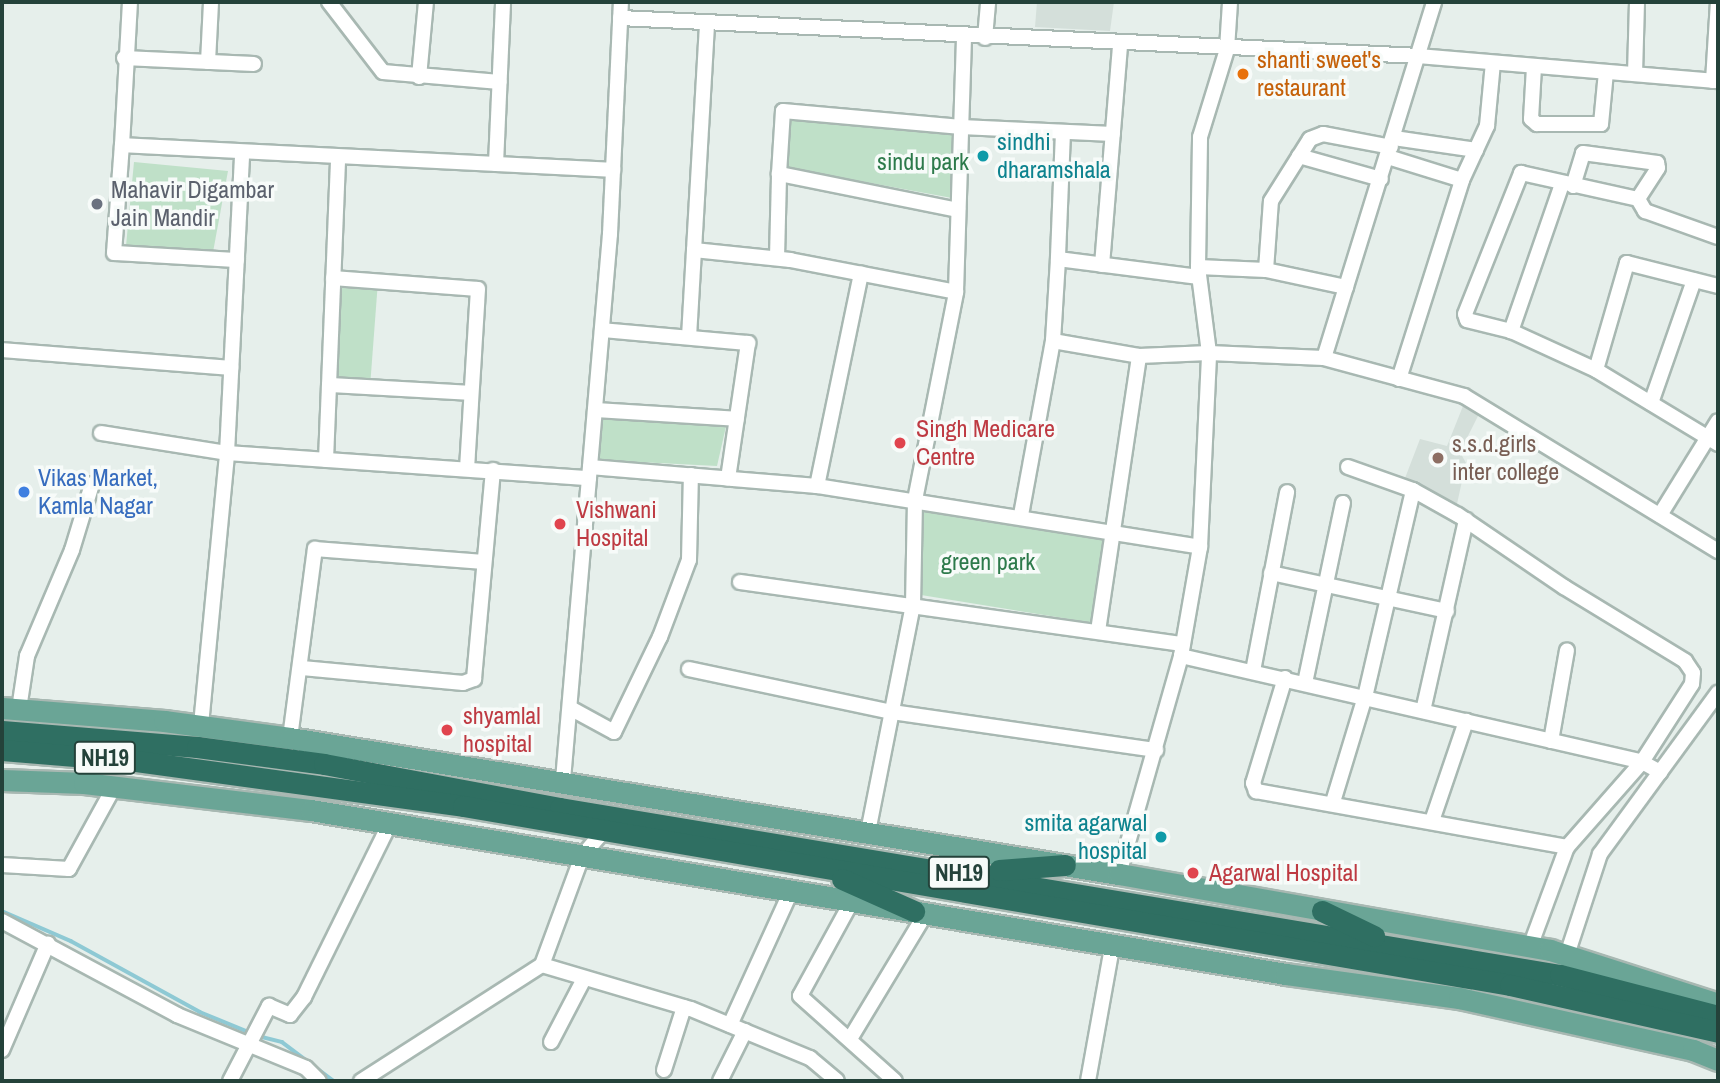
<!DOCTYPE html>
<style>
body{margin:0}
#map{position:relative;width:1720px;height:1083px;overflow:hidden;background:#e6efeb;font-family:"Archivo Narrow",sans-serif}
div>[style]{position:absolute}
.built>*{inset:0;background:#d4dfda}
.green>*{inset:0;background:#bfe0c8}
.stream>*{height:3.5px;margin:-1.75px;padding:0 1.75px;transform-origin:1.75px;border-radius:1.75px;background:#8ec9d4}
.roads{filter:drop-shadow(2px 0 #a8b8b2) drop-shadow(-2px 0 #a8b8b2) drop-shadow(0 2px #a8b8b2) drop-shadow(0 -2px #a8b8b2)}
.street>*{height:14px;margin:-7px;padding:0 7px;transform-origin:7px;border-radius:7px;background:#fff}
.primary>*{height:21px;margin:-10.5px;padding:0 10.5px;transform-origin:10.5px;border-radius:10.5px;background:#6aa596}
.highway>*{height:21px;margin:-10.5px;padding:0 10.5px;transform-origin:10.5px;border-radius:10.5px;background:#2f6f62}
.dots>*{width:19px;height:19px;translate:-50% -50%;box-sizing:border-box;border:4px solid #f7fbf9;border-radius:50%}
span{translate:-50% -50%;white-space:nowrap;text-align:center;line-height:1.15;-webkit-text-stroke:7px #f7fbf9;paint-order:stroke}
.shield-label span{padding:2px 5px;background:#f7fbf9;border:2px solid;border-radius:5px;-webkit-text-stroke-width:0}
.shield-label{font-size:23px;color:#24423a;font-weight:700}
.food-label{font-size:24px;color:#c56008}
.left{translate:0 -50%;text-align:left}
.culture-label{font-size:24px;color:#0d838f}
.right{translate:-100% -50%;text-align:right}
.park-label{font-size:24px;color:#2d7a4b}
.worship-label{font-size:24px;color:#5b616d}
.health-label{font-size:24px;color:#be3a42}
.education-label{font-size:24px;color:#785e54}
.shop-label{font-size:24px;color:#366cbe}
.frame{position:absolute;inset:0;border:4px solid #24423a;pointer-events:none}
</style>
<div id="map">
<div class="built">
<i style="clip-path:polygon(1037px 2px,1114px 2px,1110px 31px,1035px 27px)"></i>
<i style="clip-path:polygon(1463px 406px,1479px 414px,1460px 452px,1466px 463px,1455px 513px,1402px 486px,1420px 439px,1447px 446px)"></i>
</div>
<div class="green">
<i style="clip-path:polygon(790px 119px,953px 135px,952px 198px,784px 167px)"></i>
<i style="clip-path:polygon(134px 162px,228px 171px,213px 252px,126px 246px)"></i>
<i style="clip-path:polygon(333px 278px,378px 281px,370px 387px,329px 385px)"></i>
<i style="clip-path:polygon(603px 416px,727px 422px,717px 466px,599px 460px)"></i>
<i style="clip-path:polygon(924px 508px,1107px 540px,1094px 623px,921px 595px)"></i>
</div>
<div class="stream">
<i style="left:2px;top:911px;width:75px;rotate:23.5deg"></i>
<i style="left:71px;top:941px;width:147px;rotate:28.8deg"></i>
<i style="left:200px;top:1012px;width:55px;rotate:22.4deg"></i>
<i style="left:258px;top:1036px;width:25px;rotate:14deg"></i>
<i style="left:282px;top:1042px;width:65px;rotate:36.9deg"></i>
</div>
<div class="roads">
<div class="street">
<i style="left:329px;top:2px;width:88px;rotate:52.4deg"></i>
<i style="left:383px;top:72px;width:117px;rotate:4.9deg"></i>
<i style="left:620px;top:18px;width:800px;rotate:2.72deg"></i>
<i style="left:1419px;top:56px;width:300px;rotate:4.8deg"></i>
<i style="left:985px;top:38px;width:36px;rotate:-85deg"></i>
<i style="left:124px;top:58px;width:130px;rotate:2.6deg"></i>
<i style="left:208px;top:62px;width:60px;rotate:-87.1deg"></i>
<i style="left:1534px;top:67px;width:52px;rotate:93.3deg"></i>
<i style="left:1531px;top:119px;width:8px;rotate:40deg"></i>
<i style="left:1537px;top:124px;width:64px"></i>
<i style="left:1601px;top:124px;width:52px;rotate:-84.5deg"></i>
<i style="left:1635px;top:74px;width:72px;rotate:-88.4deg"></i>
<i style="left:419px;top:77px;width:75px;rotate:-84.7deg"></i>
<i style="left:1713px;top:81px;width:79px;rotate:-86.4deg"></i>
<i style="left:1063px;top:132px;width:127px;rotate:92.3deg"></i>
<i style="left:1058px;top:259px;width:142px;rotate:7.3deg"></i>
<i style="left:1394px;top:138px;width:83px;rotate:8.3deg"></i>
<i style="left:122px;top:145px;width:143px;rotate:-86.8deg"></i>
<i style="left:1299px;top:156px;width:85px;rotate:15.7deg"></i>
<i style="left:1388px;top:157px;width:77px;rotate:17.3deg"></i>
<i style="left:496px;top:164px;width:162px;rotate:-87.5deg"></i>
<i style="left:1562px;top:184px;width:156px;rotate:109.1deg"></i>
<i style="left:1511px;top:331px;width:94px;rotate:24.6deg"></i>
<i style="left:1573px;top:186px;width:34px;rotate:-73deg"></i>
<i style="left:1583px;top:153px;width:75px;rotate:7.7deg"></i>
<i style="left:1657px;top:163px;width:5px;rotate:79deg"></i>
<i style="left:1658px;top:168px;width:37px;rotate:123deg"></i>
<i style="left:958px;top:210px;width:183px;rotate:-168.6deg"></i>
<i style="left:779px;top:174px;width:63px;rotate:-86.4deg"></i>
<i style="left:783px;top:111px;width:179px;rotate:5.1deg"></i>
<i style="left:961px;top:127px;width:152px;rotate:2.6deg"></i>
<i style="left:694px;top:250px;width:97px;rotate:5.9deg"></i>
<i style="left:790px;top:260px;width:169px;rotate:10.9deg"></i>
<i style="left:777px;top:258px;width:84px;rotate:-88.6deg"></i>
<i style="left:237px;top:260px;width:123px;rotate:-176.7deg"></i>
<i style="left:114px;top:253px;width:108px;rotate:-85.8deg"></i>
<i style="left:122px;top:145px;width:492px;rotate:2.9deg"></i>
<i style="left:1102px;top:265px;width:222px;rotate:-85.3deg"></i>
<i style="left:1198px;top:267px;width:68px;rotate:2.5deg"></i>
<i style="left:1266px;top:270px;width:82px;rotate:12deg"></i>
<i style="left:1266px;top:270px;width:69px;rotate:-85.9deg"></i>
<i style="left:1271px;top:201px;width:73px;rotate:-57.8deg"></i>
<i style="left:1310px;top:139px;width:14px;rotate:-21deg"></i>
<i style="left:1323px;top:134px;width:69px;rotate:10.8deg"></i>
<i style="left:333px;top:278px;width:145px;rotate:4.3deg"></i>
<i style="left:478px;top:289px;width:179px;rotate:93.5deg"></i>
<i style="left:1718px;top:286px;width:94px;rotate:-165.8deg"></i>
<i style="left:1627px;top:263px;width:111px;rotate:106.2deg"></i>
<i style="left:1596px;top:370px;width:143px;rotate:31.2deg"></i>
<i style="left:602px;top:330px;width:147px;rotate:5.1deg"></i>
<i style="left:748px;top:343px;width:137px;rotate:98.4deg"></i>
<i style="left:1511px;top:331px;width:45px;rotate:-166deg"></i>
<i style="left:1467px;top:320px;width:6px;rotate:-108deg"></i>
<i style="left:1465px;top:314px;width:152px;rotate:-68.3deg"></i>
<i style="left:1521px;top:173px;width:120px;rotate:12.5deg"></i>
<i style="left:1638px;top:199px;width:14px;rotate:60deg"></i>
<i style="left:1645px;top:211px;width:77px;rotate:19.6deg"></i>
<i style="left:689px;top:337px;width:313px;rotate:-86.7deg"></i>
<i style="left:1053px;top:341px;width:82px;rotate:-86.5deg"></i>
<i style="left:2px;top:350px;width:230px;rotate:4.5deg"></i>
<i style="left:1324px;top:358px;width:373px;rotate:-72.8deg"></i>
<i style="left:1399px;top:379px;width:209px;rotate:-72.4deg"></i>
<i style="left:1462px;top:180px;width:60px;rotate:-65.2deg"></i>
<i style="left:1487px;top:126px;width:63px;rotate:-84.6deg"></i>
<i style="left:329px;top:385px;width:141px;rotate:3.2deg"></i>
<i style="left:1651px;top:403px;width:130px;rotate:-70.7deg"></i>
<i style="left:595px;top:410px;width:142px;rotate:3.6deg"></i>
<i style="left:101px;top:433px;width:128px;rotate:9deg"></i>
<i style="left:227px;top:453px;width:363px;rotate:4deg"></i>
<i style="left:326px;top:460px;width:303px;rotate:-87.7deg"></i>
<i style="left:590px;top:467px;width:228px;rotate:4.8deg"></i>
<i style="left:817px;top:486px;width:388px;rotate:9deg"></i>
<i style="left:1348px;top:467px;width:69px;rotate:19.5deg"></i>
<i style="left:1413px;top:490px;width:51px;rotate:29.1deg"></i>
<i style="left:1458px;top:515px;width:128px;rotate:34.2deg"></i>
<i style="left:1564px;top:587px;width:142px;rotate:31.4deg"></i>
<i style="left:1685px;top:661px;width:14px;rotate:56deg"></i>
<i style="left:1693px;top:673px;width:11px;rotate:95deg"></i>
<i style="left:1692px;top:684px;width:93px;rotate:122.7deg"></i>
<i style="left:1642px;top:762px;width:113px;rotate:131.4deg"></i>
<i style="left:1567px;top:847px;width:107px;rotate:110.3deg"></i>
<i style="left:817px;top:486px;width:217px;rotate:-78.3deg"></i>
<i style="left:1021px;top:515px;width:177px;rotate:-79.6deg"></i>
<i style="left:1053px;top:341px;width:87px;rotate:9.9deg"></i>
<i style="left:1139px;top:356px;width:70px;rotate:-2.5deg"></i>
<i style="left:1209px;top:353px;width:115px;rotate:2.5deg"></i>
<i style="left:1324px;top:358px;width:145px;rotate:15.2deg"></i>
<i style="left:1464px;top:396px;width:298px;rotate:31.4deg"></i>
<i style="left:1660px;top:515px;width:110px;rotate:-58.3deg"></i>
<i style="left:1271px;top:573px;width:180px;rotate:12.2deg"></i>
<i style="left:740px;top:582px;width:447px;rotate:8deg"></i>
<i style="left:1098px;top:631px;width:278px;rotate:-81.5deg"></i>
<i style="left:1181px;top:656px;width:473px;rotate:12.9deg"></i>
<i style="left:1642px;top:762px;width:21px;rotate:29deg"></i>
<i style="left:302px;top:668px;width:162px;rotate:5.3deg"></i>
<i style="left:463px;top:683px;width:12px;rotate:-20deg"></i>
<i style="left:474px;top:679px;width:210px;rotate:-84.8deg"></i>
<i style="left:689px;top:669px;width:208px;rotate:12deg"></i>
<i style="left:892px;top:712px;width:267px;rotate:8.2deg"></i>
<i style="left:1253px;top:671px;width:182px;rotate:-79.2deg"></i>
<i style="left:1285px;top:678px;width:110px;rotate:106.9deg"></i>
<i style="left:1253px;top:783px;width:9px;rotate:69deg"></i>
<i style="left:1256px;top:791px;width:316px;rotate:10.2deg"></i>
<i style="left:1305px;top:683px;width:184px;rotate:-78.1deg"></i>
<i style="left:570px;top:708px;width:50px;rotate:28.6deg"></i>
<i style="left:614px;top:732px;width:106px;rotate:-64.2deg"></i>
<i style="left:660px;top:637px;width:82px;rotate:-69.4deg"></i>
<i style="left:689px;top:560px;width:85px;rotate:-88.7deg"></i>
<i style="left:19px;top:709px;width:54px;rotate:-81.4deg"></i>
<i style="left:27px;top:656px;width:115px;rotate:-67deg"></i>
<i style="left:72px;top:550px;width:69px;rotate:-73.1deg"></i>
<i style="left:1423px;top:711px;width:196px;rotate:-77.3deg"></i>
<i style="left:201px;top:725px;width:273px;rotate:-84.5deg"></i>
<i style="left:227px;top:453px;width:301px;rotate:-87.1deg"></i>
<i style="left:290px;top:738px;width:191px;rotate:-82.5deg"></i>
<i style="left:315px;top:549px;width:169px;rotate:4.4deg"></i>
<i style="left:1551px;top:741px;width:92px;rotate:-80deg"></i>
<i style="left:563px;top:780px;width:548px;rotate:-85.08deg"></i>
<i style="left:610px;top:234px;width:232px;rotate:-87.3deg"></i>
<i style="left:1333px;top:802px;width:110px;rotate:-73.1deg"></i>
<i style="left:1365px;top:697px;width:212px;rotate:-76.9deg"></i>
<i style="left:1432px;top:821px;width:106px;rotate:-71.2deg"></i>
<i style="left:868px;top:832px;width:231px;rotate:-78.8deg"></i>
<i style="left:913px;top:605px;width:105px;rotate:-88.9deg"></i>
<i style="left:915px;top:500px;width:212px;rotate:-78.8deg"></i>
<i style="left:956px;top:292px;width:255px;rotate:-88.2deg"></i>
<i style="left:2px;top:865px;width:67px;rotate:3.4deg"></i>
<i style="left:69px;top:869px;width:94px;rotate:-61.2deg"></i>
<i style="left:1119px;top:874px;width:227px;rotate:-74.1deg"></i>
<i style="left:1181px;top:656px;width:111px;rotate:-80.1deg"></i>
<i style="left:1200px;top:547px;width:194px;rotate:-87.3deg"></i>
<i style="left:1209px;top:353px;width:87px;rotate:-97.3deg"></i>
<i style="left:1198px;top:267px;width:130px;rotate:-89.1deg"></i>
<i style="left:1200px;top:137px;width:92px;rotate:-72.9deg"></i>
<i style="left:1227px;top:49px;width:47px;rotate:-86.3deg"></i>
<i style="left:852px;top:901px;width:108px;rotate:118.7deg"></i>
<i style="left:800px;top:996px;width:127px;rotate:41.8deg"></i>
<i style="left:2px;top:921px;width:199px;rotate:28.2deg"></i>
<i style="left:177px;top:1015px;width:139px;rotate:22.3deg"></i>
<i style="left:306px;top:1068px;width:18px;rotate:45deg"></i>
<i style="left:1567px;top:955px;width:106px;rotate:-71.9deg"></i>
<i style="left:1600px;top:854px;width:200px;rotate:-53.8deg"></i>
<i style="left:542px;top:965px;width:155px;rotate:16.5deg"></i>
<i style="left:691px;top:1009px;width:129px;rotate:22.4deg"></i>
<i style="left:810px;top:1058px;width:35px;rotate:40deg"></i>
<i style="left:730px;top:1025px;width:147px;rotate:-65.5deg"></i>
<i style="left:850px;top:1039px;width:147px;rotate:-58.9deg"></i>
<i style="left:551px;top:1042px;width:71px;rotate:-62.4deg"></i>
<i style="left:2px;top:1050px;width:116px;rotate:-66.7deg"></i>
<i style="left:664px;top:1070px;width:66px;rotate:-72.4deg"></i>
<i style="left:230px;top:1081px;width:85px;rotate:-62.5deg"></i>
<i style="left:269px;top:1006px;width:23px;rotate:23deg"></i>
<i style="left:290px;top:1015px;width:23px;rotate:-52deg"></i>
<i style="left:304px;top:997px;width:194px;rotate:-63.7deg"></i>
<i style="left:361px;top:1081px;width:215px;rotate:-32.7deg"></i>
<i style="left:542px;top:965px;width:116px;rotate:-69.8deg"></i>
<i style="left:582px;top:856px;width:32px;rotate:-49deg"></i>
<i style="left:720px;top:1081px;width:56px;rotate:-63.4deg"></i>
<i style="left:1088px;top:1081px;width:141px;rotate:-79.8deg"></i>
</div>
<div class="primary">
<i style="left:2px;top:708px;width:163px;rotate:4.6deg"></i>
<i style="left:164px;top:721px;width:127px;rotate:7.7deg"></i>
<i style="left:290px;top:738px;width:840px;rotate:9.32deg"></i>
<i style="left:1119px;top:874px;width:438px;rotate:10deg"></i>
<i style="left:1550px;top:950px;width:176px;rotate:17.8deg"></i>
<i style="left:2px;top:780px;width:82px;rotate:2.1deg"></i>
<i style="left:84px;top:783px;width:229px;rotate:6.8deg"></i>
<i style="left:311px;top:810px;width:989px;rotate:9.55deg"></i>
<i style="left:1286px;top:974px;width:175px;rotate:7.9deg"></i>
<i style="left:1459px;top:998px;width:240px;rotate:12.5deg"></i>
<i style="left:1693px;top:1050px;width:27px;rotate:22deg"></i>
</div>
<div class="highway">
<i style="left:2px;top:731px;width:196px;rotate:4.7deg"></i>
<i style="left:197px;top:747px;width:128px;rotate:7.6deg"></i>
<i style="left:324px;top:764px;width:240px;rotate:10.6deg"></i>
<i style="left:560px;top:808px;width:1014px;rotate:9.48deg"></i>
<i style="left:1560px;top:975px;width:163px;rotate:14.5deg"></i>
<i style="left:2px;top:750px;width:134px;rotate:4.7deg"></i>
<i style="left:136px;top:761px;width:330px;rotate:7.8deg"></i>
<i style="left:463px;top:806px;width:1062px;rotate:9.7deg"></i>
<i style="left:1510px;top:985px;width:213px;rotate:12.7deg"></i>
<i style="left:999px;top:870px;width:66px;rotate:-4.3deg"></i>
<i style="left:842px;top:879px;width:79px;rotate:24deg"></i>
<i style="left:1322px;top:911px;width:58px;rotate:25.7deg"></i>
</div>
</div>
<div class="dots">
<i style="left:1243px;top:74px;background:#e8710a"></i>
<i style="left:983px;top:156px;background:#0f9aa8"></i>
<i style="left:97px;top:204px;background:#6b7280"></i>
<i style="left:900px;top:443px;background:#e0444e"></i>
<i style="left:1438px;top:458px;background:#8d6e63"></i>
<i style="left:24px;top:492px;background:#3f7fe0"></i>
<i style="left:560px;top:524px;background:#e0444e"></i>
<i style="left:447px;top:730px;background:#e0444e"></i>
<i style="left:1161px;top:837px;background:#0f9aa8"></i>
<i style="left:1193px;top:873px;background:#e0444e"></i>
</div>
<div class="shield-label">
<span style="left:105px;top:758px">NH19</span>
<span style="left:959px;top:873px">NH19</span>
</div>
<div class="food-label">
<span class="left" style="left:1257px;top:74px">shanti sweet's<br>restaurant</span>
</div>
<div class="culture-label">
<span class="left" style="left:997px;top:156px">sindhi<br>dharamshala</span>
<span class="right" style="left:1147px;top:837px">smita agarwal<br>hospital</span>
</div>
<div class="park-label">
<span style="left:923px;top:162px">sindu park</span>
<span style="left:988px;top:562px">green park</span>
</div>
<div class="worship-label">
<span class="left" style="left:111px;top:204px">Mahavir Digambar<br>Jain Mandir</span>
</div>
<div class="health-label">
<span class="left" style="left:916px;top:443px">Singh Medicare<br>Centre</span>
<span class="left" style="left:576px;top:524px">Vishwani<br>Hospital</span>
<span class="left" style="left:463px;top:730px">shyamlal<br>hospital</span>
<span class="left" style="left:1209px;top:873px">Agarwal Hospital</span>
</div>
<div class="education-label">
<span class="left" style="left:1452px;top:458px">s.s.d.girls<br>inter college</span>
</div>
<div class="shop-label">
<span class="left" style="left:38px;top:492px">Vikas Market,<br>Kamla Nagar</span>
</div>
<div class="frame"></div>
</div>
